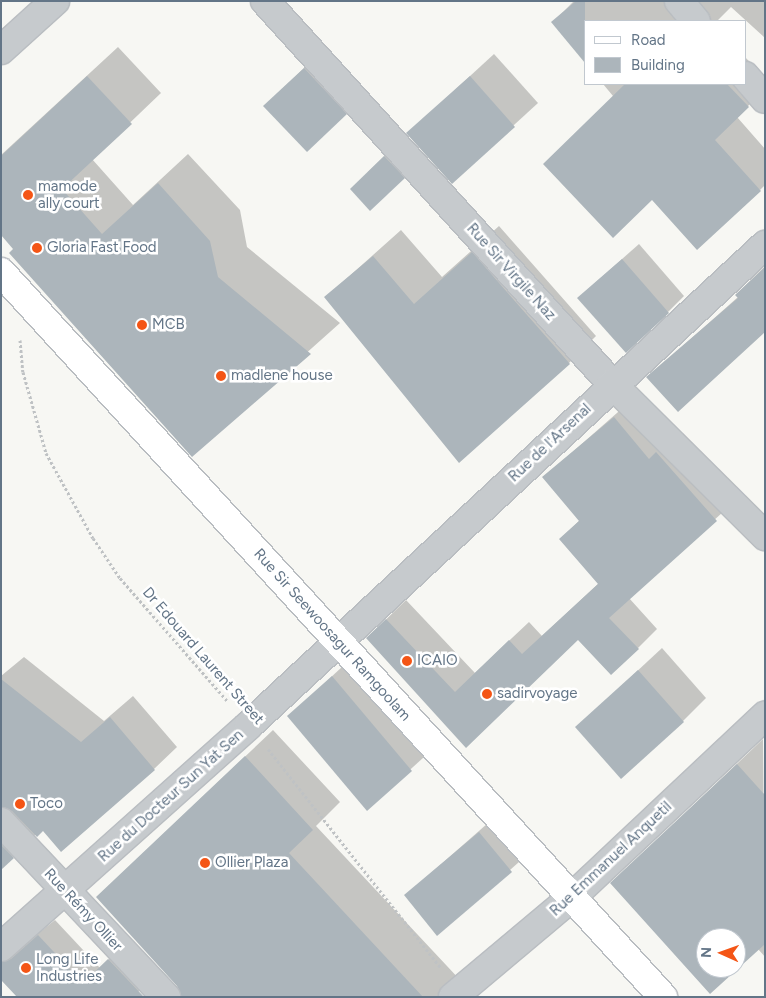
<!DOCTYPE html>
<meta charset="utf-8">
<style>
body{margin:0}
#map{position:relative;width:766px;height:998px;overflow:hidden;background:#f7f7f3;font-family:Figtree,sans-serif}
div>[style]{position:absolute}
.shadow>*{inset:0;background:#0003}
.building>*{inset:0;background:#acb5bb}
.path>*{height:3px;margin-top:-1.5px;transform-origin:0;background:repeating-linear-gradient(90deg,#bfc2c4 0 2.5px,transparent 0 5px)}
.roads{filter:drop-shadow(1px 0 #b9bdc1) drop-shadow(-1px 0 #b9bdc1) drop-shadow(0 1px #b9bdc1) drop-shadow(0 -1px #b9bdc1)}
.minor>*{height:28px;margin:-14px;padding:0 14px;transform-origin:14px;border-radius:14px;background:#c6cacd}
.major>*{height:28px;margin:-14px;padding:0 14px;transform-origin:14px;border-radius:14px;background:#fff}
.dots>*{width:14px;height:14px;translate:-50% -50%;box-sizing:border-box;border:2px solid #fff;border-radius:50%}
span{translate:-50% -50%;white-space:nowrap;text-align:center;line-height:1.15;-webkit-text-stroke:5px #fff;paint-order:stroke}
.poi-label{font-size:15px;color:#637587}
.left{translate:0 -50%;text-align:left}
.street-label{font-size:15px;color:#637587}
.frame{position:absolute;inset:0;border:2px solid #637587;pointer-events:none}
.legend{position:absolute;left:584px;top:20px;width:162px;height:65px;box-sizing:border-box;background:#fff;border:1px solid #c1c8cf;margin:0;padding:6px 9px;list-style:none;font-size:15px;color:#637587}
.legend li{display:flex;align-items:center;gap:10px;height:25px}
.legend b{width:25px;border:1px solid #c1c8cf}
.north{position:absolute;left:696px;top:928px;width:50px;height:50px;box-sizing:border-box;background:#fff;border:1px solid #c1c8cf;border-radius:50%;rotate:272deg;font-size:14px;font-weight:700;line-height:20px;text-align:center;color:#637587}
.north::after{content:'';display:block;margin:auto;width:18px;height:22px;background:#f45516;clip-path:polygon(50% 0,100% 100%,50% 72%,0 100%)}
</style>
<div id="map">
<div class="shadow">
<i style="clip-path:polygon(574px 1px,765px 1px,765px 38px,731px 7px,717px 21px,553px 22px)"></i>
<i style="clip-path:polygon(118px 47px,161px 93px,92px 159px,133px 205px,188px 154px,240px 210px,247px 247px,340px 323px,192px 455px,1px 233px,1px 155px)"></i>
<i style="clip-path:polygon(321px 52px,362px 97px,346px 113px,281px 90px)"></i>
<i style="clip-path:polygon(494px 54px,538px 103px,452px 182px,408px 133px)"></i>
<i style="clip-path:polygon(745px 57px,765px 78px,765px 89px,737px 117px,765px 149px,765px 185px,760px 190px,613px 96px,603px 84px,745px 84px)"></i>
<i style="clip-path:polygon(401px 140px,420px 161px,404px 178px,368px 172px)"></i>
<i style="clip-path:polygon(499px 226px,596px 336px,569px 363px,326px 297px,401px 230px,442px 277px)"></i>
<i style="clip-path:polygon(639px 244px,684px 296px,668px 312px,578px 298px)"></i>
<i style="clip-path:polygon(765px 266px,765px 332px,648px 377px,738px 297px,736px 295px)"></i>
<i style="clip-path:polygon(634px 398px,735px 501px,629px 598px,657px 629px,638px 648px,578px 638px,466px 746px,367px 638px,406px 600px,475px 673px,529px 622px,542px 636px,599px 583px,560px 539px,580px 520px,544px 477px)"></i>
<i style="clip-path:polygon(662px 648px,706px 698px,683px 721px,577px 727px)"></i>
<i style="clip-path:polygon(356px 654px,435px 747px,367px 809px,289px 716px)"></i>
<i style="clip-path:polygon(24px 657px,104px 721px,133px 696px,177px 747px,154px 769px,36px 834px,1px 868px,1px 676px)"></i>
<i style="clip-path:polygon(273px 730px,340px 802px,316px 826px,476px 997px,198px 997px,97px 897px)"></i>
<i style="clip-path:polygon(evenodd,763px 739px,765px 957px,758px 949px,710px 993px,612px 883px,763px 739px,706px 938px,736px 938px,736px 968px,706px 968px,706px 938px)"></i>
<i style="clip-path:polygon(496px 816px,528px 854px,438px 934px,406px 895px)"></i>
<i style="clip-path:polygon(55px 920px,100px 968px,125px 943px,155px 975px,133px 997px,1px 963px)"></i>
</div>
<div class="building">
<i style="clip-path:polygon(576px 1px,585px 1px,585px 63px,551px 22px)"></i>
<i style="clip-path:polygon(304px 68px,347px 114px,307px 152px,263px 106px)"></i>
<i style="clip-path:polygon(87px 76px,132px 124px,62px 189px,102px 234px,158px 183px,210px 241px,218px 277px,311px 354px,192px 457px,9px 253px,13px 249px,1px 235px,1px 156px)"></i>
<i style="clip-path:polygon(470px 76px,515px 127px,452px 184px,406px 133px)"></i>
<i style="clip-path:polygon(625px 84px,727px 84px,749px 107px,715px 140px,761px 191px,697px 250px,652px 200px,613px 238px,543px 164px)"></i>
<i style="clip-path:polygon(384px 156px,405px 178px,370px 211px,350px 189px)"></i>
<i style="clip-path:polygon(472px 252px,570px 364px,459px 463px,324px 297px,373px 256px,414px 304px)"></i>
<i style="clip-path:polygon(622px 259px,669px 313px,626px 353px,577px 298px)"></i>
<i style="clip-path:polygon(765px 267px,765px 332px,678px 412px,646px 377px,738px 298px,735px 295px)"></i>
<i style="clip-path:polygon(614px 417px,649px 459px,656px 452px,717px 521px,609px 618px,639px 649px,611px 675px,578px 640px,466px 748px,366px 638px,386px 619px,455px 692px,509px 640px,522px 654px,598px 584px,559px 539px,579px 521px,542px 477px)"></i>
<i style="clip-path:polygon(638px 670px,684px 722px,621px 779px,575px 727px)"></i>
<i style="clip-path:polygon(332px 676px,412px 771px,367px 811px,287px 716px)"></i>
<i style="clip-path:polygon(1px 679px,81px 742px,110px 717px,155px 770px,61px 852px,43px 831px,37px 837px,12px 811px,1px 807px)"></i>
<i style="clip-path:polygon(245px 756px,313px 830px,289px 853px,423px 997px,181px 997px,177px 986px,96px 897px)"></i>
<i style="clip-path:polygon(evenodd,737px 764px,765px 795px,765px 944px,710px 994px,610px 883px,737px 764px,706px 938px,736px 938px,736px 968px,706px 968px,706px 938px)"></i>
<i style="clip-path:polygon(479px 832px,512px 872px,437px 936px,404px 895px)"></i>
<i style="clip-path:polygon(1px 845px,14px 858px,1px 870px)"></i>
<i style="clip-path:polygon(38px 935px,83px 983px,108px 959px,144px 997px,17px 997px,1px 980px,1px 962px,11px 959px)"></i>
</div>
<div class="path">
<i style="left:20px;top:340px;width:32px;rotate:85deg"></i>
<i style="left:23px;top:372px;width:84px;rotate:74.1deg"></i>
<i style="left:46px;top:453px;width:97px;rotate:61.1deg"></i>
<i style="left:93px;top:538px;width:48px;rotate:56deg"></i>
<i style="left:120px;top:578px;width:164px;rotate:48.9deg"></i>
<i style="left:268px;top:749px;width:279px;rotate:51.7deg"></i>
</div>
<div class="roads">
<div class="minor">
<i style="left:265px;top:1px;width:517px;rotate:47.82deg"></i>
<i style="left:612px;top:384px;width:216px;rotate:44.8deg"></i>
<i style="left:679px;top:1px;width:26px;rotate:50deg"></i>
<i style="left:1px;top:50px;width:73px;rotate:-42.2deg"></i>
<i style="left:745px;top:76px;width:30px;rotate:49deg"></i>
<i style="left:1px;top:822px;width:241px;rotate:46.7deg"></i>
<i style="left:1px;top:947px;width:333px;rotate:-41.8deg"></i>
<i style="left:249px;top:725px;width:705px;rotate:-42.93deg"></i>
<i style="left:453px;top:997px;width:155px;rotate:-40deg"></i>
<i style="left:572px;top:897px;width:265px;rotate:-43.2deg"></i>
</div>
<div class="major">
<i style="left:1px;top:272px;width:982px;rotate:47.6deg"></i>
</div>
</div>
<div class="dots">
<i style="left:28px;top:195px;background:#f45516"></i>
<i style="left:37px;top:248px;background:#f45516"></i>
<i style="left:142px;top:325px;background:#f45516"></i>
<i style="left:221px;top:376px;background:#f45516"></i>
<i style="left:407px;top:661px;background:#f45516"></i>
<i style="left:487px;top:694px;background:#f45516"></i>
<i style="left:20px;top:804px;background:#f45516"></i>
<i style="left:205px;top:863px;background:#f45516"></i>
<i style="left:26px;top:968px;background:#f45516"></i>
</div>
<div class="poi-label">
<span class="left" style="left:38px;top:195px">mamode<br>ally court</span>
<span class="left" style="left:47px;top:248px">Gloria Fast Food</span>
<span class="left" style="left:152px;top:325px">MCB</span>
<span class="left" style="left:231px;top:376px">madlene house</span>
<span class="left" style="left:417px;top:661px">ICAIO</span>
<span class="left" style="left:497px;top:694px">sadirvoyage</span>
<span class="left" style="left:30px;top:804px">Toco</span>
<span class="left" style="left:215px;top:863px">Ollier Plaza</span>
<span class="left" style="left:36px;top:968px">Long Life<br>Industries</span>
</div>
<div class="street-label">
<span style="left:511px;top:272px;rotate:48deg">Rue Sir Virgile Naz</span>
<span style="left:550px;top:443px;rotate:-43deg">Rue de l'Arsenal</span>
<span style="left:332px;top:635px;rotate:48deg">Rue Sir Seewoosagur Ramgoolam</span>
<span style="left:203px;top:656px;rotate:49deg">Dr Edouard Laurent Street</span>
<span style="left:171px;top:796px;rotate:-42deg">Rue du Docteur Sun Yat Sen</span>
<span style="left:611px;top:859px;rotate:-43deg">Rue Emmanuel Anquetil</span>
<span style="left:83px;top:910px;rotate:47deg">Rue Rémy Ollier</span>
</div>
<div class="frame"></div>
<ul class="legend">
<li><b style="height:6px;background:#fff"></b>Road</li>
<li><b style="height:14px;background:#acb5bb"></b>Building</li>
</ul>
<div class="north">N</div>
</div>
